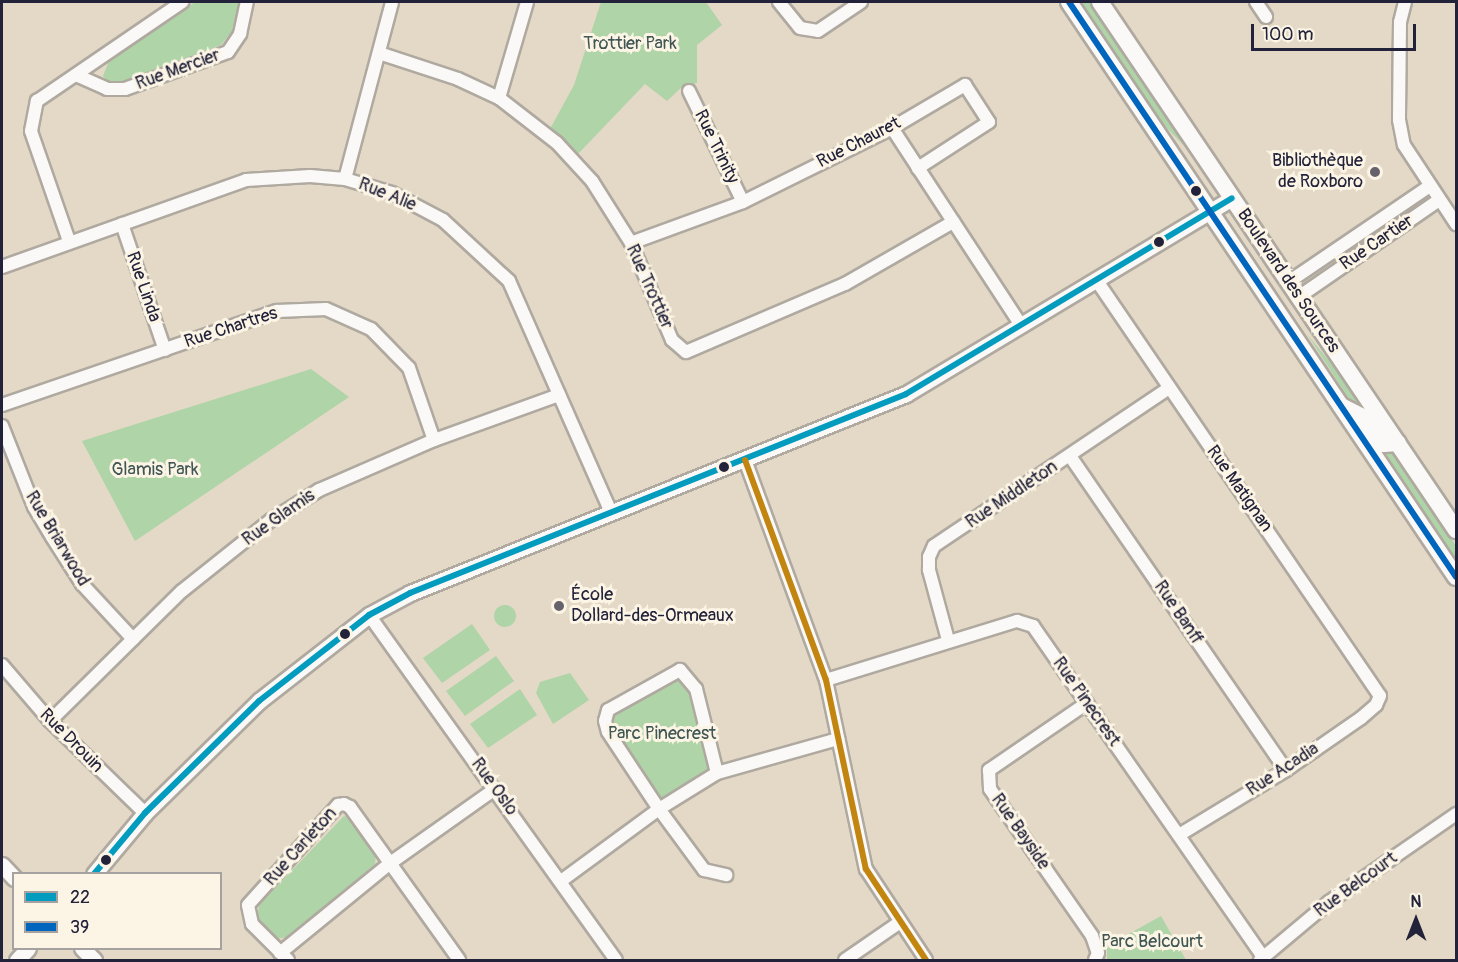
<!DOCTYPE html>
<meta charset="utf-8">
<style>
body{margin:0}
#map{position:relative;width:1458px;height:962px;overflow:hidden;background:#e4d9c7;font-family:Pangolin,sans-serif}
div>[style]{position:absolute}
.green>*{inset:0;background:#aed4a8}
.round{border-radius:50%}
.roads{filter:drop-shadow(2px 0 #afa9a0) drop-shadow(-2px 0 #afa9a0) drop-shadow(0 2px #afa9a0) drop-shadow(0 -2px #afa9a0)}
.minor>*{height:12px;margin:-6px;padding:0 6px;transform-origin:6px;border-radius:6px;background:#fbf9f7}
.tertiary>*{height:15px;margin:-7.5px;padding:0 7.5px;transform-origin:7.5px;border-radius:7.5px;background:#fbf9f7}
.secondary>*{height:16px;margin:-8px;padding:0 8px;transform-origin:8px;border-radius:8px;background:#fbf9f7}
.bus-1>*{height:6px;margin:-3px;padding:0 3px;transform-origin:3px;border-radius:3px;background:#039cbf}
.bus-2>*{height:6px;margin:-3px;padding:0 3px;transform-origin:3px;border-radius:3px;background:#0065bd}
.bus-3>*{height:6px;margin:-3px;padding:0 3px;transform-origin:3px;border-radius:3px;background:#c2850f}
.dots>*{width:16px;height:16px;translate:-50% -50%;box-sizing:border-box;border:3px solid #fcf5e5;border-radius:50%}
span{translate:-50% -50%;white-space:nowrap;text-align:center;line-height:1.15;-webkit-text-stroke:6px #fcf5e5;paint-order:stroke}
.park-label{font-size:18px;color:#3f5654}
.street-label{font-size:18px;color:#22223b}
.poi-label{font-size:18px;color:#22223b}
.right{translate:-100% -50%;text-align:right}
.left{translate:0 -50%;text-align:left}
.frame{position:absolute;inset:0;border:3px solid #22223b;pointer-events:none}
.legend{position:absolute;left:12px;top:872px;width:210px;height:78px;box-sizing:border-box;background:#fcf5e5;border:2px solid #a5a1a1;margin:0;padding:8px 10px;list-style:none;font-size:18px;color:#22223b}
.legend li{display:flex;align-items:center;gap:12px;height:30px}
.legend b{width:30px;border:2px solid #a5a1a1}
.north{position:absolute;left:1386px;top:890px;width:60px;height:60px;-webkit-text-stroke:4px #fcf5e5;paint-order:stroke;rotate:0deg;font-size:16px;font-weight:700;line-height:24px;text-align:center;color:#22223b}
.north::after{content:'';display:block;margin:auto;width:21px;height:27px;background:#22223b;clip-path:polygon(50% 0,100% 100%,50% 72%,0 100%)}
.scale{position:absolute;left:1251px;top:24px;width:165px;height:27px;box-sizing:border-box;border:3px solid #22223b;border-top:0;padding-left:8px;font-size:18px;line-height:21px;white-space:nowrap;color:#22223b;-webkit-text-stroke:4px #fcf5e5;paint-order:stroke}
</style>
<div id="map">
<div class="green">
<i style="clip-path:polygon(195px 2px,240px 2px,233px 30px,221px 45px,125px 83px,109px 83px,103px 76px,109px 61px)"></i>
<i style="clip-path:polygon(601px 2px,706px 2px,722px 25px,697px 45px,697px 83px,682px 87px,667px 101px,645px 84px,577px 155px,550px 129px,574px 85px)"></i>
<i style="clip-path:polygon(1081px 2px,1089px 2px,1194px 156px,1164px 125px)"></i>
<i style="clip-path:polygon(1307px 334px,1339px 373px,1368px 415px,1351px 402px)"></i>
<i style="clip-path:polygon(311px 369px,349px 397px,135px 541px,82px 441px)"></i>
<i style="clip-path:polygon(1384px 451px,1394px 453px,1456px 546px,1456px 560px)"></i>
<i class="round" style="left:494px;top:605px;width:22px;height:22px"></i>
<i style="clip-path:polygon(472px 624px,490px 650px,442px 683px,423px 658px)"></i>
<i style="clip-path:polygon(496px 656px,514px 681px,465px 716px,446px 691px)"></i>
<i style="clip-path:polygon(570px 673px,589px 700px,553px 724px,536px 693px,540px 682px)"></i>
<i style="clip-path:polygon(675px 676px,684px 680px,691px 693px,712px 766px,661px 801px,613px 732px,610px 722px,613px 713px)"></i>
<i style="clip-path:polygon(520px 689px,537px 715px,488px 748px,470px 724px)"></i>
<i style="clip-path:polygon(344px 816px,352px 819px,376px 854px,375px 864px,289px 937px,275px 939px,257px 919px,259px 905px)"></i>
<i style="clip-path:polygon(1161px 916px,1186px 960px,1107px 960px,1107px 946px)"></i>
</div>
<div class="roads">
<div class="minor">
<i style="left:779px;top:2px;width:33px;rotate:51deg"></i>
<i style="left:800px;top:28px;width:18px;rotate:9deg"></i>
<i style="left:818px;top:31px;width:52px;rotate:-34deg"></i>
<i style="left:1256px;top:2px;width:18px;rotate:56deg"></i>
<i style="left:1405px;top:2px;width:21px;rotate:104deg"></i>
<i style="left:1400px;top:22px;width:98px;rotate:90.6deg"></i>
<i style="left:1399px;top:120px;width:25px;rotate:79deg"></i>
<i style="left:1404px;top:145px;width:95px;rotate:56.6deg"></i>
<i style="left:379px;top:53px;width:83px;rotate:18.2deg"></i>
<i style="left:458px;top:79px;width:45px;rotate:24.9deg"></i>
<i style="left:499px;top:98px;width:73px;rotate:37.8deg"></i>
<i style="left:557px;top:143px;width:52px;rotate:47.4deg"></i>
<i style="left:592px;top:181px;width:73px;rotate:57.8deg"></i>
<i style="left:631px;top:243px;width:105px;rotate:67.1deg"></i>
<i style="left:672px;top:340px;width:18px;rotate:41deg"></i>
<i style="left:686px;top:352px;width:173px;rotate:-23.2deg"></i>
<i style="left:845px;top:284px;width:125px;rotate:-29.9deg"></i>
<i style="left:76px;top:75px;width:34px;rotate:24deg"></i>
<i style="left:107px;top:89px;width:18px"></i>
<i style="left:125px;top:89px;width:109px;rotate:-19.8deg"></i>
<i style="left:228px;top:52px;width:22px;rotate:-56deg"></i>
<i style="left:240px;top:34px;width:33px;rotate:-78deg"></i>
<i style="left:689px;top:91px;width:123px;rotate:64.1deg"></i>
<i style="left:499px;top:98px;width:100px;rotate:-73.7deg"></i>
<i style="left:892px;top:128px;width:235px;rotate:56.8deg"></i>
<i style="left:345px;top:179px;width:183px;rotate:-75.1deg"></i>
<i style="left:122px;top:224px;width:133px;rotate:71.2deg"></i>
<i style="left:69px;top:241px;width:116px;rotate:-109.1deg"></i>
<i style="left:31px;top:131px;width:31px;rotate:-79deg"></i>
<i style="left:37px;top:101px;width:176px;rotate:-34.3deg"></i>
<i style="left:631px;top:243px;width:119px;rotate:-20.1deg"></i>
<i style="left:743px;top:202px;width:166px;rotate:-26.4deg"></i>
<i style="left:892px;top:128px;width:85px;rotate:-30.5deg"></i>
<i style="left:965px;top:85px;width:44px;rotate:57deg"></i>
<i style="left:989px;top:122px;width:85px;rotate:147.1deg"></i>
<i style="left:2px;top:267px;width:259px;rotate:-19.6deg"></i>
<i style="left:246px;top:180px;width:64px;rotate:-3.6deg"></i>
<i style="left:310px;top:176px;width:35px;rotate:5deg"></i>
<i style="left:345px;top:179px;width:49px;rotate:16.6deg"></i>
<i style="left:392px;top:193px;width:58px;rotate:27.9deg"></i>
<i style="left:443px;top:220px;width:90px;rotate:42.7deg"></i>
<i style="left:509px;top:281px;width:253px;rotate:66.2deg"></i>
<i style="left:1097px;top:281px;width:502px;rotate:55.71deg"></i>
<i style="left:1380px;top:696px;width:10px;rotate:114deg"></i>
<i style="left:1376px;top:705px;width:20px;rotate:139deg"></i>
<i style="left:1361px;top:718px;width:91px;rotate:145.3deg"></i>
<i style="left:1286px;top:770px;width:125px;rotate:148.7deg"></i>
<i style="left:1290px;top:281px;width:169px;rotate:-34.2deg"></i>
<i style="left:1300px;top:296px;width:169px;rotate:-34.6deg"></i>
<i style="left:2px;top:405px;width:291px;rotate:-18.9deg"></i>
<i style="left:277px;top:311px;width:49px;rotate:-2.3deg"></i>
<i style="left:326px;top:309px;width:49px;rotate:24deg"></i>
<i style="left:371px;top:329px;width:54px;rotate:45.7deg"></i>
<i style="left:409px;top:368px;width:76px;rotate:70.9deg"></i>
<i style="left:2px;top:426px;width:87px;rotate:68.4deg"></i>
<i style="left:34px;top:507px;width:35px;rotate:59deg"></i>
<i style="left:52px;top:537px;width:56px;rotate:57.4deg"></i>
<i style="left:82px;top:584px;width:75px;rotate:47.2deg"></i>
<i style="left:1070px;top:456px;width:381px;rotate:55.5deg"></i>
<i style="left:745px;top:460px;width:234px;rotate:69.8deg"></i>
<i style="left:826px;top:680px;width:193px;rotate:78.1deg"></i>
<i style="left:866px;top:869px;width:109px;rotate:56.6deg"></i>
<i style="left:369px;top:615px;width:424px;rotate:54.4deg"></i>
<i style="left:948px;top:640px;width:73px;rotate:-105.2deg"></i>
<i style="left:929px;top:570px;width:13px;rotate:-90deg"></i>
<i style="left:929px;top:557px;width:12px;rotate:-66deg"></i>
<i style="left:934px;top:546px;width:283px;rotate:-33.9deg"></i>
<i style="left:2px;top:665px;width:74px;rotate:49.4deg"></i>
<i style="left:50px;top:721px;width:132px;rotate:44.1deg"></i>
<i style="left:826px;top:680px;width:200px;rotate:-17.2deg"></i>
<i style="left:1017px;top:621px;width:17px;rotate:17deg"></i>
<i style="left:1033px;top:626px;width:403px;rotate:55.2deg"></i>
<i style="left:1087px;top:703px;width:119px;rotate:145.6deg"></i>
<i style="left:989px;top:770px;width:19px;rotate:87deg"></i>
<i style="left:990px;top:789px;width:179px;rotate:55.2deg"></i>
<i style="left:1092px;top:936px;width:18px;rotate:71deg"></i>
<i style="left:1098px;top:953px;width:8px;rotate:113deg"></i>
<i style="left:50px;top:721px;width:185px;rotate:-44.6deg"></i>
<i style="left:182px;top:591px;width:114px;rotate:-38.6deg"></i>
<i style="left:271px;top:520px;width:57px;rotate:-32deg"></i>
<i style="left:319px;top:490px;width:125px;rotate:-23.5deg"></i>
<i style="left:434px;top:440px;width:133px;rotate:-19.8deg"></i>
<i style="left:717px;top:773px;width:87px;rotate:-104deg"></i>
<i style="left:696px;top:689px;width:25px;rotate:-130deg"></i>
<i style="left:680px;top:670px;width:82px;rotate:150.9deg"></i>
<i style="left:608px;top:710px;width:11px;rotate:105deg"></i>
<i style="left:605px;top:721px;width:11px;rotate:75deg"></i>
<i style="left:608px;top:732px;width:92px;rotate:56.5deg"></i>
<i style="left:659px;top:809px;width:76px;rotate:53.6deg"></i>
<i style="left:704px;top:870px;width:23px;rotate:13deg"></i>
<i style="left:561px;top:881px;width:122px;rotate:-36.3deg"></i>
<i style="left:659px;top:809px;width:68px;rotate:-31.8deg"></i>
<i style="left:717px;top:773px;width:126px;rotate:-15.7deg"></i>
<i style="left:280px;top:953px;width:141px;rotate:-39.2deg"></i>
<i style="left:389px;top:864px;width:130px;rotate:-35.3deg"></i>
<i style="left:288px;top:960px;width:51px;rotate:-135deg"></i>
<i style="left:252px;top:924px;width:19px;rotate:-102deg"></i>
<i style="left:248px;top:905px;width:135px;rotate:-48deg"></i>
<i style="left:338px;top:805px;width:6px;rotate:-9deg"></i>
<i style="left:344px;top:804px;width:7px;rotate:27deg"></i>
<i style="left:350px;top:807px;width:188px;rotate:54.5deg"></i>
<i style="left:845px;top:960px;width:67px;rotate:-34.6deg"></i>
<i style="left:1260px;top:960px;width:90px;rotate:-40deg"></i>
<i style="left:1329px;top:902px;width:155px;rotate:-34.7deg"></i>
</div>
<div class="tertiary">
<i style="left:2px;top:865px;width:18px;rotate:47deg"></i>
<i style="left:94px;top:874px;width:80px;rotate:-50.1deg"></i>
<i style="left:145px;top:813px;width:160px;rotate:-44.5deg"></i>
<i style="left:259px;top:701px;width:140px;rotate:-38deg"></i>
<i style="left:369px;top:615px;width:47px;rotate:-28.2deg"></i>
<i style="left:410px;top:593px;width:534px;rotate:-21.86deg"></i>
<i style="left:906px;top:394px;width:380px;rotate:-31deg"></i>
<i style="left:82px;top:948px;width:17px;rotate:45deg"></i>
<i style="left:17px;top:960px;width:16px;rotate:-47deg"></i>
</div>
<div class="secondary">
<i style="left:1069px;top:2px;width:693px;rotate:56.06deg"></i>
<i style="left:1100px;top:2px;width:637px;rotate:56.01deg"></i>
<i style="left:1341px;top:406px;width:22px;rotate:27deg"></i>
<i style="left:1361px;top:416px;width:36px;rotate:51deg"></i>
<i style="left:1384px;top:444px;width:14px;rotate:-4deg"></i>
</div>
</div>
<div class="bus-1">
<i style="left:94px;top:874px;width:80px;rotate:-50.1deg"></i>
<i style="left:145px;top:813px;width:160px;rotate:-44.5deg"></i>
<i style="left:259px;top:701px;width:140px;rotate:-38deg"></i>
<i style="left:369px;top:615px;width:47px;rotate:-28.2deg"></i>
<i style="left:410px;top:593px;width:534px;rotate:-21.86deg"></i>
<i style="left:906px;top:394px;width:380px;rotate:-31deg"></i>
</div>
<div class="bus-2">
<i style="left:1069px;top:2px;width:693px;rotate:56.06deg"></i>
</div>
<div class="bus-3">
<i style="left:745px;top:460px;width:234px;rotate:69.8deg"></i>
<i style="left:826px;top:680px;width:193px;rotate:78.1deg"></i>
<i style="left:866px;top:869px;width:109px;rotate:56.6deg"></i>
</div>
<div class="dots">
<i style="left:1375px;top:172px;background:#66626c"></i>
<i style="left:1196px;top:191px;background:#22223b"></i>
<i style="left:1159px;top:242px;background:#22223b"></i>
<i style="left:724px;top:467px;background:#22223b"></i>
<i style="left:559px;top:606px;background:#66626c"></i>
<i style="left:345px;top:634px;background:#22223b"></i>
<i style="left:106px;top:860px;background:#22223b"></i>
</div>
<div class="park-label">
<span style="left:630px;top:44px">Trottier Park</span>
<span style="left:155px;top:470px">Glamis Park</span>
<span style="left:662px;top:734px">Parc Pinecrest</span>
<span style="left:1152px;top:942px">Parc Belcourt</span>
</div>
<div class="street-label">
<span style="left:178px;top:70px;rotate:-20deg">Rue Mercier</span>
<span style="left:859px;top:143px;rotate:-27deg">Rue Chauret</span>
<span style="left:716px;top:147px;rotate:64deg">Rue Trinity</span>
<span style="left:387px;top:195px;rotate:22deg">Rue Alie</span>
<span style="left:1377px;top:243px;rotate:-34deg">Rue Cartier</span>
<span style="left:1288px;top:281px;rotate:56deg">Boulevard des Sources</span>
<span style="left:143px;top:287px;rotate:71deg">Rue Linda</span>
<span style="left:649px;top:287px;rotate:66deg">Rue Trottier</span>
<span style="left:231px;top:328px;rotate:-18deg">Rue Chartres</span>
<span style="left:1239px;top:489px;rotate:55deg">Rue Matignan</span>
<span style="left:1012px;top:495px;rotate:-34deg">Rue Middleton</span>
<span style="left:279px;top:518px;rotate:-35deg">Rue Glamis</span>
<span style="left:57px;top:539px;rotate:59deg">Rue Briarwood</span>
<span style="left:1178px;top:613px;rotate:56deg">Rue Banff</span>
<span style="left:1086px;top:702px;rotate:55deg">Rue Pinecrest</span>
<span style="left:71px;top:741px;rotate:45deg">Rue Drouin</span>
<span style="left:1283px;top:770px;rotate:-33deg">Rue Acadia</span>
<span style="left:494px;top:787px;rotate:54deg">Rue Oslo</span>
<span style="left:1020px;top:832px;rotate:55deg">Rue Bayside</span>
<span style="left:301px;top:847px;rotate:-48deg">Rue Carleton</span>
<span style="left:1356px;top:885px;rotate:-36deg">Rue Belcourt</span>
</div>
<div class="poi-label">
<span class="right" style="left:1363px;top:172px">Bibliothèque<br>de Roxboro</span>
<span class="left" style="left:571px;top:606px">École<br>Dollard-des-Ormeaux</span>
</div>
<div class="frame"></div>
<ul class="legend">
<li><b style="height:8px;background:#039cbf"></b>22</li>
<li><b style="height:8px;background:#0065bd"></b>39</li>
</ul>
<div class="north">N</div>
<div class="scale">100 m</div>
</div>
